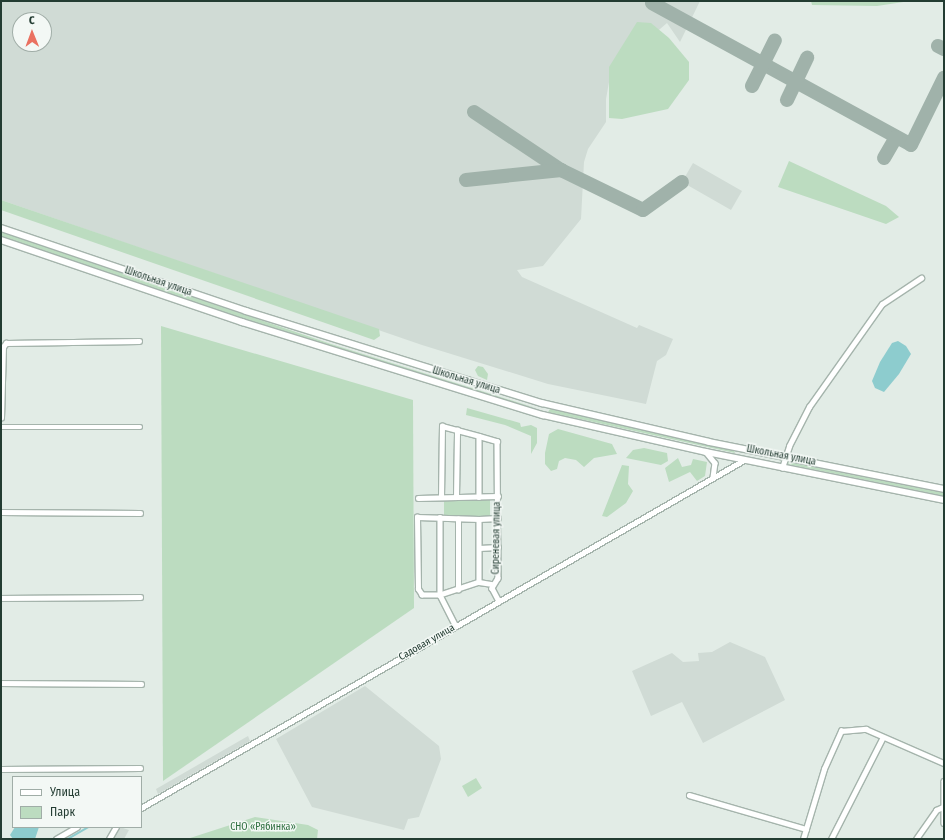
<!DOCTYPE html>
<meta charset="utf-8">
<style>
body{margin:0}
#map{position:relative;width:945px;height:840px;overflow:hidden;background:#e2ece6;font-family:"Fira Sans Condensed",sans-serif}
div>[style]{position:absolute}
.built>*{inset:0;background:#d0dbd5}
.green>*{inset:0;background:#bcdcc0}
.water>*{inset:0;background:#8dccce}
.stream>*{height:1.5px;margin:-0.75px;padding:0 0.75px;transform-origin:0.75px;border-radius:0.75px;background:#8dccce}
.taxiway>*{height:14px;margin:-7px;padding:0 7px;transform-origin:7px;border-radius:7px;background:#a0b2aa}
.roads{filter:drop-shadow(1px 0 #a5b4ac) drop-shadow(-1px 0 #a5b4ac) drop-shadow(0 1px #a5b4ac) drop-shadow(0 -1px #a5b4ac)}
.street>*{height:4.5px;margin:-2.25px;padding:0 2.25px;transform-origin:2.25px;border-radius:2.25px;background:#fff}
.secondary>*{height:6px;margin:-3px;padding:0 3px;transform-origin:3px;border-radius:3px;background:#fff}
span{translate:-50% -50%;white-space:nowrap;text-align:center;line-height:1.15;-webkit-text-stroke:3px #f3f8f5;paint-order:stroke}
.street-label{font-size:10px;color:#233c32}
.park-label{font-size:10px;color:#2f7040}
.frame{position:absolute;inset:0;border:2px solid #233c32;pointer-events:none}
.legend{position:absolute;left:12px;top:776px;width:130px;height:52px;box-sizing:border-box;background:#f3f8f5;border:1px solid #a0ada7;margin:0;padding:5px 7px;list-style:none;font-size:12px;color:#233c32}
.legend li{display:flex;align-items:center;gap:8px;height:20px}
.legend b{width:20px;border:1px solid #a0ada7}
.north{position:absolute;left:12px;top:12px;width:40px;height:40px;box-sizing:border-box;background:#f3f8f5;border:1px solid #a0ada7;border-radius:50%;rotate:359deg;font-size:11px;font-weight:700;line-height:16px;text-align:center;color:#233c32}
.north::after{content:'';display:block;margin:auto;width:14px;height:18px;background:#ea7161;clip-path:polygon(50% 0,100% 100%,50% 72%,0 100%)}
</style>
<div id="map">
<div class="built">
<i style="clip-path:polygon(evenodd,1px 1px,700px 1px,680px 42px,667px 23px,611px 71px,606px 99px,606px 122px,588px 149px,584px 162px,581px 219px,543px 266px,517px 270px,522px 277px,637px 328px,639px 325px,673px 339px,666px 355px,657px 361px,646px 404px,548px 384px,422px 345px,1px 200px,1px 1px,20px 20px,44px 20px,44px 44px,20px 44px,20px 20px)"></i>
<i style="clip-path:polygon(693px 163px,742px 191px,731px 210px,682px 182px)"></i>
<i style="clip-path:polygon(730px 642px,765px 657px,785px 700px,703px 743px,682px 702px,651px 716px,632px 671px,672px 653px,683px 662px,699px 661px,698px 653px,712px 652px)"></i>
<i style="clip-path:polygon(365px 686px,439px 746px,441px 759px,419px 817px,408px 819px,404px 830px,312px 807px,276px 739px)"></i>
<i style="clip-path:polygon(248px 736px,250px 741px,158px 794px,156px 789px)"></i>
<i style="clip-path:polygon(120px 827px,129px 830px,124px 839px,113px 839px)"></i>
</div>
<div class="green">
<i style="clip-path:polygon(811px 1px,910px 1px,877px 6px,812px 5px)"></i>
<i style="clip-path:polygon(637px 22px,651px 23px,669px 38px,689px 62px,689px 80px,668px 109px,622px 119px,609px 118px,609px 67px)"></i>
<i style="clip-path:polygon(789px 161px,886px 206px,899px 217px,886px 224px,778px 187px)"></i>
<i style="clip-path:polygon(1px 200px,379px 329px,380px 336px,374px 340px,1px 210px)"></i>
<i style="clip-path:polygon(1px 232px,331px 344px,539px 409px,463px 389px,329px 347px,28px 247px,1px 237px)"></i>
<i style="clip-path:polygon(161px 326px,413px 400px,414px 608px,163px 781px)"></i>
<i style="clip-path:polygon(478px 366px,483px 367px,488px 374px,487px 380px,478px 376px,475px 370px)"></i>
<i style="clip-path:polygon(467px 408px,520px 423px,521px 427px,531px 425px,537px 428px,537px 443px,531px 454px,531px 436px,505px 425px,466px 415px)"></i>
<i style="clip-path:polygon(550px 409px,734px 451px,735px 453px,548px 412px)"></i>
<i style="clip-path:polygon(558px 429px,612px 444px,617px 454px,594px 458px,584px 467px,576px 460px,565px 458px,559px 461px,557px 469px,551px 471px,545px 464px,545px 453px,549px 434px)"></i>
<i style="clip-path:polygon(644px 448px,667px 453px,668px 461px,661px 465px,626px 458px,633px 450px)"></i>
<i style="clip-path:polygon(678px 458px,682px 467px,691px 465px,693px 459px,707px 462px,705px 476px,697px 481px,690px 472px,669px 482px,665px 468px)"></i>
<i style="clip-path:polygon(788px 462px,944px 493px,944px 496px,787px 464px)"></i>
<i style="clip-path:polygon(622px 465px,629px 466px,628px 484px,633px 491px,626px 503px,607px 517px,602px 516px)"></i>
<i style="clip-path:polygon(444px 499px,490px 499px,490px 518px,444px 516px)"></i>
<i style="clip-path:polygon(476px 778px,482px 788px,468px 797px,462px 786px)"></i>
<i style="clip-path:polygon(255px 817px,308px 825px,318px 830px,317px 839px,187px 839px)"></i>
</div>
<div class="water">
<i style="clip-path:polygon(898px 341px,906px 346px,911px 354px,899px 374px,884px 392px,875px 388px,872px 381px,880px 362px,892px 343px)"></i>
<i style="clip-path:polygon(15px 827px,39px 827px,35px 839px,13px 839px,10px 835px)"></i>
</div>
<div class="stream">
<i style="left:68px;top:839px;width:24px;rotate:-30deg"></i>
</div>
<div class="taxiway">
<i style="left:652px;top:3px;width:295px;rotate:28.7deg"></i>
<i style="left:911px;top:145px;width:75px;rotate:-63.8deg"></i>
<i style="left:938px;top:46px;width:7px;rotate:27deg"></i>
<i style="left:752px;top:86px;width:51px;rotate:-63.4deg"></i>
<i style="left:787px;top:100px;width:47px;rotate:-64.5deg"></i>
<i style="left:474px;top:112px;width:105px;rotate:33.7deg"></i>
<i style="left:561px;top:170px;width:91px;rotate:26deg"></i>
<i style="left:643px;top:210px;width:48px;rotate:-35.7deg"></i>
<i style="left:884px;top:158px;width:24px;rotate:-60deg"></i>
<i style="left:466px;top:180px;width:96px;rotate:-6deg"></i>
</div>
<div class="roads">
<div class="street">
<i style="left:1px;top:418px;width:71px;rotate:-88.4deg"></i>
<i style="left:3px;top:347px;width:5px;rotate:-53deg"></i>
<i style="left:6px;top:343px;width:133px;rotate:-0.9deg"></i>
<i style="left:1px;top:427px;width:139px"></i>
<i style="left:479px;top:436px;width:19px;rotate:16deg"></i>
<i style="left:497px;top:441px;width:137px;rotate:89.6deg"></i>
<i style="left:498px;top:578px;width:12px;rotate:121deg"></i>
<i style="left:492px;top:588px;width:15px;rotate:62deg"></i>
<i style="left:706px;top:452px;width:14px;rotate:51deg"></i>
<i style="left:715px;top:463px;width:14px;rotate:98deg"></i>
<i style="left:782px;top:468px;width:23px;rotate:-72deg"></i>
<i style="left:789px;top:446px;width:44px;rotate:-62.9deg"></i>
<i style="left:809px;top:407px;width:126px;rotate:-54.7deg"></i>
<i style="left:882px;top:304px;width:47px;rotate:-33.7deg"></i>
<i style="left:441px;top:497px;width:71px;rotate:-89.2deg"></i>
<i style="left:442px;top:426px;width:38px;rotate:15deg"></i>
<i style="left:479px;top:436px;width:61px;rotate:90deg"></i>
<i style="left:456px;top:497px;width:67px;rotate:-89.1deg"></i>
<i style="left:418px;top:498px;width:80px;rotate:-1.4deg"></i>
<i style="left:1px;top:512px;width:139px;rotate:0.4deg"></i>
<i style="left:417px;top:517px;width:62px;rotate:1.8deg"></i>
<i style="left:479px;top:519px;width:63px;rotate:90deg"></i>
<i style="left:479px;top:582px;width:41px;rotate:161.6deg"></i>
<i style="left:440px;top:595px;width:18px;rotate:180deg"></i>
<i style="left:422px;top:595px;width:7px;rotate:-124deg"></i>
<i style="left:418px;top:589px;width:72px;rotate:-90.8deg"></i>
<i style="left:440px;top:517px;width:78px;rotate:90deg"></i>
<i style="left:440px;top:595px;width:35px;rotate:63deg"></i>
<i style="left:479px;top:519px;width:19px;rotate:-3deg"></i>
<i style="left:479px;top:548px;width:19px;rotate:-3deg"></i>
<i style="left:479px;top:582px;width:13px;rotate:9deg"></i>
<i style="left:458px;top:590px;width:71px;rotate:-90deg"></i>
<i style="left:1px;top:598px;width:139px;rotate:-0.4deg"></i>
<i style="left:1px;top:683px;width:140px;rotate:0.4deg"></i>
<i style="left:1px;top:769px;width:139px;rotate:-0.4deg"></i>
<i style="left:944px;top:781px;width:42px;rotate:90deg"></i>
<i style="left:689px;top:795px;width:122px;rotate:16.2deg"></i>
<i style="left:141px;top:808px;width:696px;rotate:-29.99deg"></i>
<i style="left:56px;top:839px;width:24px;rotate:-30deg"></i>
<i style="left:109px;top:839px;width:14px;rotate:-60deg"></i>
<i style="left:803px;top:839px;width:73px;rotate:-73.3deg"></i>
<i style="left:824px;top:769px;width:42px;rotate:-65.9deg"></i>
<i style="left:841px;top:731px;width:25px;rotate:-5deg"></i>
<i style="left:866px;top:729px;width:85px;rotate:23.6deg"></i>
<i style="left:831px;top:839px;width:114px;rotate:-63deg"></i>
<i style="left:916px;top:839px;width:35px;rotate:-55deg"></i>
<i style="left:936px;top:810px;width:8px;rotate:-23deg"></i>
</div>
<div class="secondary">
<i style="left:1px;top:228px;width:259px;rotate:18.7deg"></i>
<i style="left:246px;top:311px;width:310px;rotate:17.3deg"></i>
<i style="left:542px;top:403px;width:171px;rotate:13.1deg"></i>
<i style="left:709px;top:442px;width:240px;rotate:11.3deg"></i>
<i style="left:1px;top:240px;width:255px;rotate:18.8deg"></i>
<i style="left:242px;top:322px;width:315px;rotate:17.2deg"></i>
<i style="left:543px;top:415px;width:167px;rotate:12.8deg"></i>
<i style="left:706px;top:452px;width:243px;rotate:11.4deg"></i>
</div>
</div>
<div class="street-label">
<span style="left:158px;top:282px;rotate:19deg">Школьная улица</span>
<span style="left:466px;top:381px;rotate:17deg">Школьная улица</span>
<span style="left:781px;top:456px;rotate:11deg">Школьная улица</span>
<span style="left:497px;top:538px;rotate:-89deg">Сиреневая улица</span>
<span style="left:427px;top:643px;rotate:-30deg">Садовая улица</span>
</div>
<div class="park-label">
<span style="left:263px;top:828px">СНО «Рябинка»</span>
</div>
<div class="frame"></div>
<ul class="legend">
<li><b style="height:5px;background:#fff"></b>Улица</li>
<li><b style="height:11px;background:#bcdcc0"></b>Парк</li>
</ul>
<div class="north">С</div>
</div>
